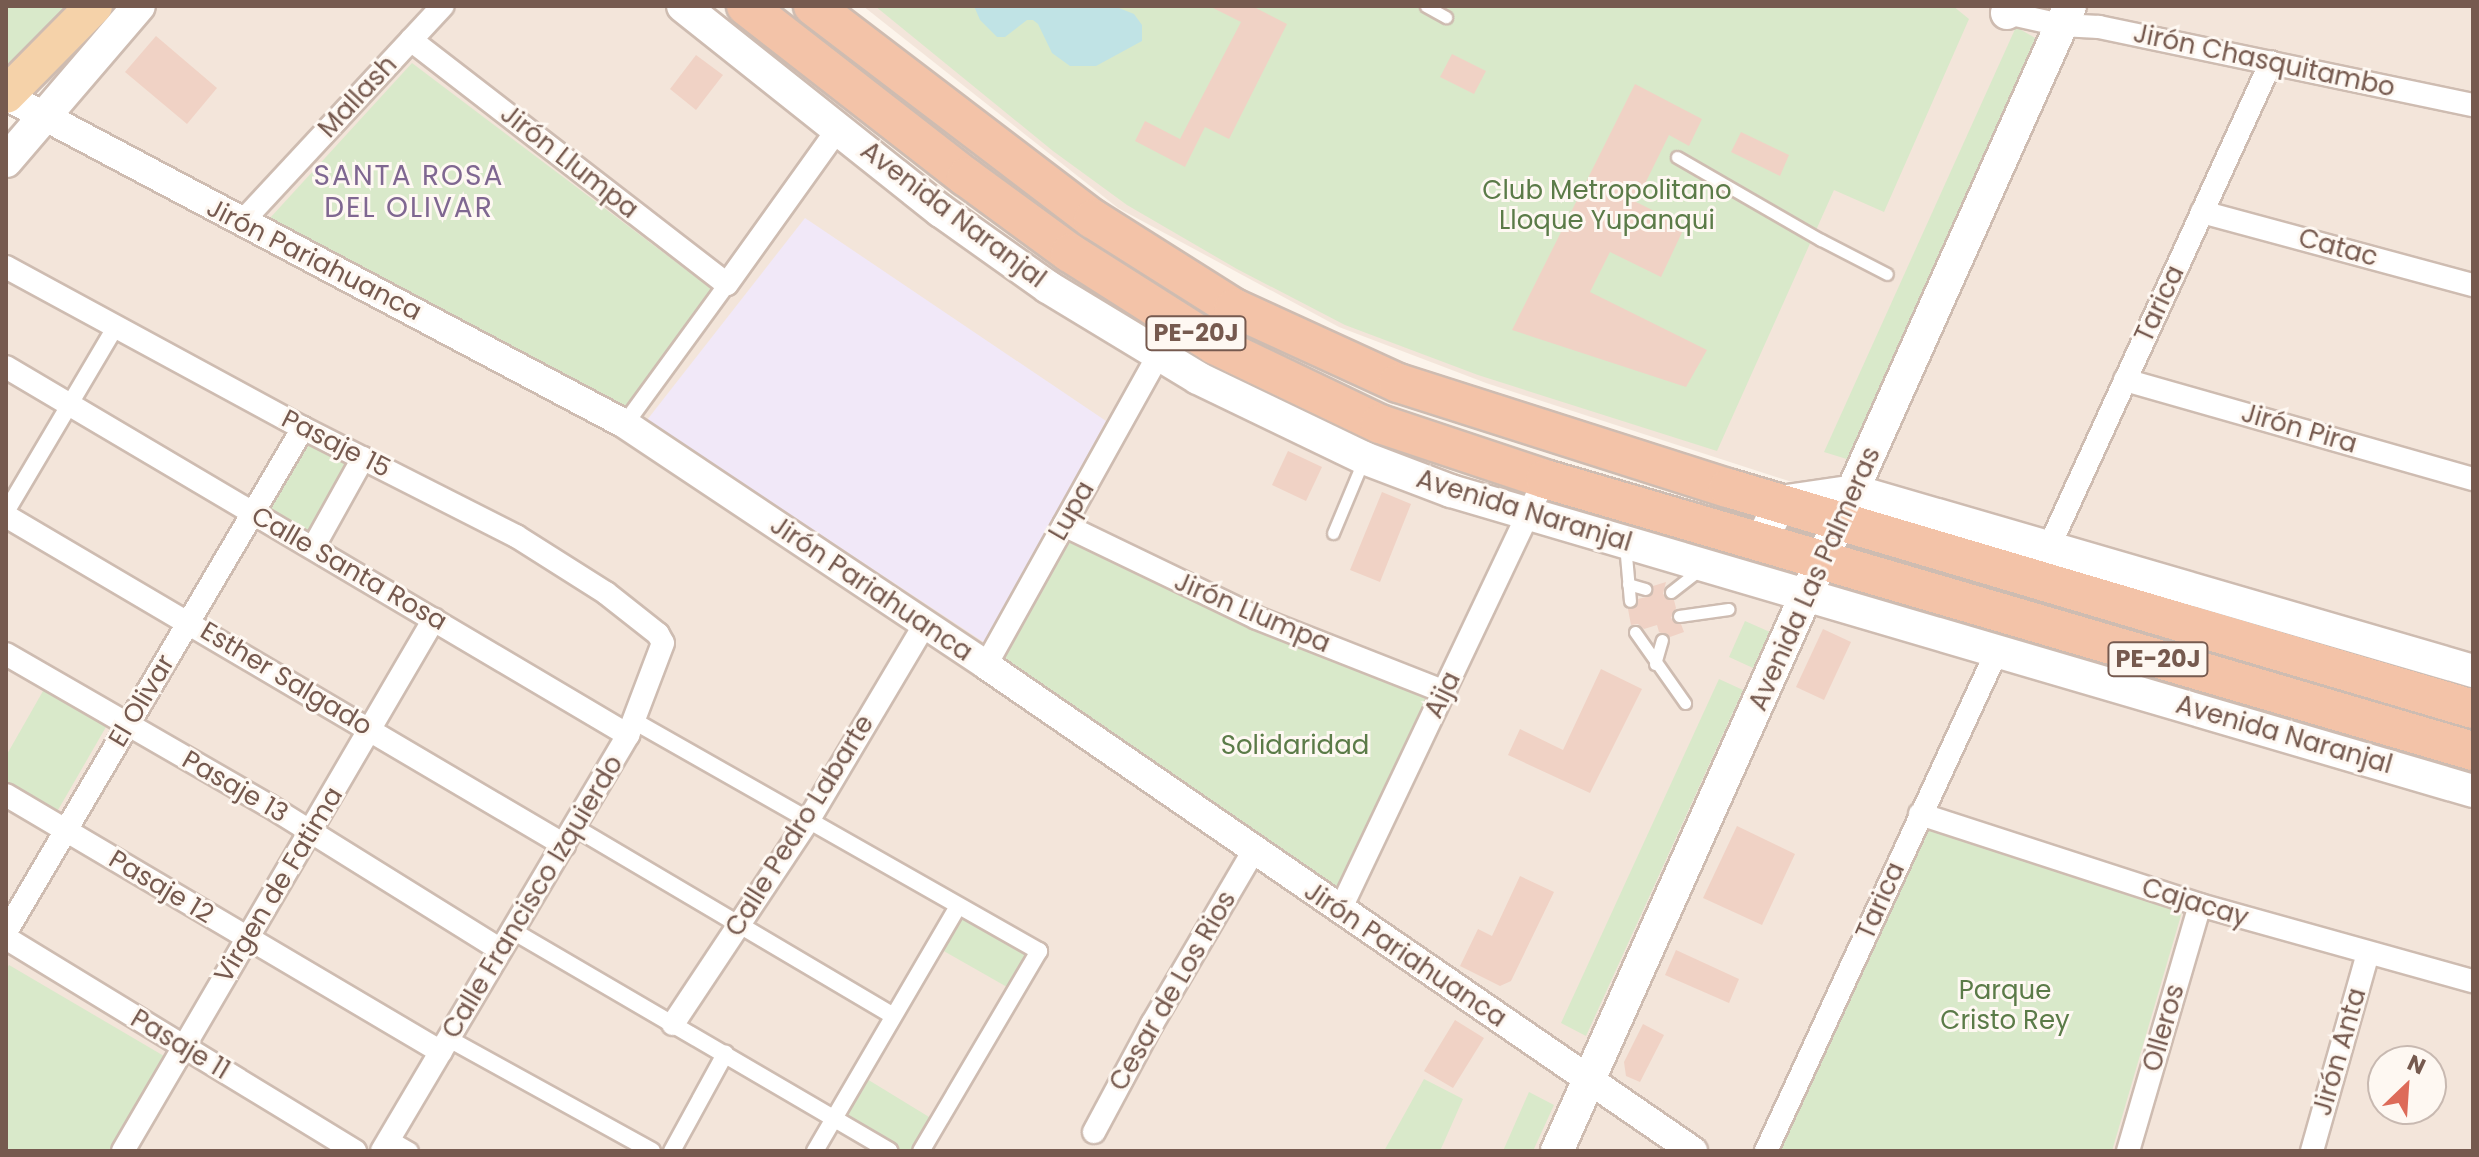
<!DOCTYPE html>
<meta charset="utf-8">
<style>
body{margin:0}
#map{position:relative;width:2479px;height:1157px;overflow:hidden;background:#fcf4eb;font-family:Poppins,sans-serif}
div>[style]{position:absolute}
.residential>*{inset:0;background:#f3e5da}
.education>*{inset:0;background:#f1e8f8}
.green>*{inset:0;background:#d9e9ca}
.water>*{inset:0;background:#c0e3e5}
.building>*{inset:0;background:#f0d2c5}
.roads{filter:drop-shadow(2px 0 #cebcb1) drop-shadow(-2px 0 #cebcb1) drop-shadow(0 2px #cebcb1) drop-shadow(0 -2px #cebcb1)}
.service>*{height:11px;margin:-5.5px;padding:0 5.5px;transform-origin:5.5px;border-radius:5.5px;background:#fff}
.pedestrian>*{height:16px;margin:-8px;padding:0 8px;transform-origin:8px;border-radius:8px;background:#fff}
.minor>*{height:22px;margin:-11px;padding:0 11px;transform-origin:11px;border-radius:11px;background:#fff}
.tertiary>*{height:28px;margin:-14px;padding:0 14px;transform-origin:14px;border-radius:14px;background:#fff}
.secondary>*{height:32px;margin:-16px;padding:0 16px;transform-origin:16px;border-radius:16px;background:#fff}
.primary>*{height:36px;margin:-18px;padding:0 18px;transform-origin:18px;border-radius:18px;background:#f5d2a9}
.trunk>*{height:38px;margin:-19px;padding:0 19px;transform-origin:19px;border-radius:19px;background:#f3c3a8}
span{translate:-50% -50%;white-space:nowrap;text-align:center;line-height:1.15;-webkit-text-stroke:6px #fef8f2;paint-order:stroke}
.shield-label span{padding:2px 6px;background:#fef8f2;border:2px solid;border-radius:6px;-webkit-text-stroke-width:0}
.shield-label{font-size:24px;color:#765a4f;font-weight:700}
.street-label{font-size:26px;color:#765a4f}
.park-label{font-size:26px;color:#5b7b48}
.neighbourhood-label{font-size:28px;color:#7f6791;letter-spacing:2px}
.frame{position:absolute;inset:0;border:8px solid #765a4f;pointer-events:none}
.north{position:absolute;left:2367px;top:1045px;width:80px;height:80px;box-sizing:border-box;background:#fef8f2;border:2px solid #c8b9b1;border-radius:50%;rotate:25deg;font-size:22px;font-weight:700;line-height:32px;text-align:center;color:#765a4f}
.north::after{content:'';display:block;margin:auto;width:28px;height:36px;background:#dd6b59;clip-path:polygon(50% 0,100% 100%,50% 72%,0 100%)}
</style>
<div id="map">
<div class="residential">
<i style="clip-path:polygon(evenodd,128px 6px,702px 6px,1072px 287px,1251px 391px,1419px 464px,1994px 639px,2473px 778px,2473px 1151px,6px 1151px,6px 131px,128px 6px,2383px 1061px,2431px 1061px,2431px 1109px,2383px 1109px,2383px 1061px)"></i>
<i style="clip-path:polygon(863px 6px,2473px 6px,2473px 688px,1952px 534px,1486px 383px,1339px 327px,1118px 208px)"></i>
</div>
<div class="education">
<i style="clip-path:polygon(805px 218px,1106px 421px,985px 643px,647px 420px)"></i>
</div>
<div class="green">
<i style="clip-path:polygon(6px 6px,70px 6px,6px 73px)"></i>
<i style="clip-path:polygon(875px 6px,1953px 6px,1969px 19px,1884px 212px,1834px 190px,1717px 451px,1478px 375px,1345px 325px,1237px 269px,1127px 205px,1053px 151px)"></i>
<i style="clip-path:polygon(2016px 27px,2044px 43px,1850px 460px,1824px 452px)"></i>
<i style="clip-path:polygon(412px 63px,713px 290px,624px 410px,270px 218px)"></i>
<i style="clip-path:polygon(306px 434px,367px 464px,324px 546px,264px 511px)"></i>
<i style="clip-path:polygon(1070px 537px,1428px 697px,1337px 893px,1000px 661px)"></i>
<i style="clip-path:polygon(1745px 621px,1770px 632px,1753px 668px,1729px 657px)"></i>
<i style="clip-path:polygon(1719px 679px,1743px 690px,1586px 1036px,1561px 1023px)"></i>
<i style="clip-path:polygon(47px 684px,110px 720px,54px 817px,6px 790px,6px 756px)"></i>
<i style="clip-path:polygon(1930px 826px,2184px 905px,2112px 1151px,1779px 1151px)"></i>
<i style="clip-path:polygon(961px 916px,1026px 954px,1007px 987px,942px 950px)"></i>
<i style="clip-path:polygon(9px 965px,164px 1056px,111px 1151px,6px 1151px,6px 970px)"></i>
<i style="clip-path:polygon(862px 1076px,934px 1120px,915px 1151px,903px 1151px,841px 1113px)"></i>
<i style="clip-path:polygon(1424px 1079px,1463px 1099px,1440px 1151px,1384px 1151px)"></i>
<i style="clip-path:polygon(1529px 1092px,1554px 1105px,1533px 1151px,1503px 1151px)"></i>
</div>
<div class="water">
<i style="clip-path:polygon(974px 6px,1114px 6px,1134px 14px,1142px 25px,1142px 41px,1096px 66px,1070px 66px,1052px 53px,1038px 24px,1033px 20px,1027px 20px,1005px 37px,997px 37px,980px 20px)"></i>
</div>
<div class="building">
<i style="clip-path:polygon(1209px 6px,1252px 6px,1287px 24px,1229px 139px,1205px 127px,1185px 167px,1135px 141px,1145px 121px,1180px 139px,1241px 22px)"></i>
<i style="clip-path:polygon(156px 36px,217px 88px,187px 124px,125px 72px)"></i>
<i style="clip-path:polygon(1452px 54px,1486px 71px,1474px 94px,1440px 77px)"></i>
<i style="clip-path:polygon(696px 55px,723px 75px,696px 110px,670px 89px)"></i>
<i style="clip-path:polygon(1635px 84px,1702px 119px,1689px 146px,1669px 135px,1636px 202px,1685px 226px,1661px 277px,1610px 252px,1590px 292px,1707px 350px,1686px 387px,1512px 330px)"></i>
<i style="clip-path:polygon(1741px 132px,1789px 155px,1780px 176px,1731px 152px)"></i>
<i style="clip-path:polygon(1288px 451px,1322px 467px,1306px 501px,1272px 485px)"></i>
<i style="clip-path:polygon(1382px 492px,1411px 504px,1380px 582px,1350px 570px)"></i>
<i style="clip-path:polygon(1666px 582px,1663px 594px,1674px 600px,1676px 608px,1671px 618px,1681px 624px,1684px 632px,1670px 637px,1659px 632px,1657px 625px,1644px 629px,1638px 624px,1631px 625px,1628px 609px,1635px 607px,1638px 599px,1650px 596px,1653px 586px)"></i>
<i style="clip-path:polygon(1823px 629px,1851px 642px,1824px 700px,1796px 687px)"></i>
<i style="clip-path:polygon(1601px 669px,1642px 689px,1590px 793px,1508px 755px,1520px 729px,1563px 750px)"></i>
<i style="clip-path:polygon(1737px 826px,1795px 854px,1762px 925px,1703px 898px)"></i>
<i style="clip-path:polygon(1520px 876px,1554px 892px,1511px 981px,1500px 986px,1460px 966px,1478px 929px,1492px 936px)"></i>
<i style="clip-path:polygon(1676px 950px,1739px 979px,1729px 1003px,1665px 975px)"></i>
<i style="clip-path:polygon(1455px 1020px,1484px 1038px,1453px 1088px,1424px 1071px)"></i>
<i style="clip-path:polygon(1643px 1024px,1664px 1035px,1640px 1082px,1626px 1076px,1624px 1062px)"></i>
</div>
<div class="roads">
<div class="service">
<i style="left:1426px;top:6px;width:23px;rotate:29deg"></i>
<i style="left:1677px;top:157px;width:166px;rotate:30deg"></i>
<i style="left:1821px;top:240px;width:74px;rotate:27.3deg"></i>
<i style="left:1333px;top:533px;width:80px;rotate:-67.3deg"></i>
<i style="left:1625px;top:544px;width:57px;rotate:85deg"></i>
<i style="left:1628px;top:584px;width:18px;rotate:16deg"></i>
<i style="left:1671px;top:592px;width:36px;rotate:-38deg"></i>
<i style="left:1679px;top:616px;width:50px;rotate:-8deg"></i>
<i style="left:1635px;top:632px;width:87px;rotate:54.8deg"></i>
<i style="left:1655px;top:664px;width:25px;rotate:-74deg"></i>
</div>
<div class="pedestrian">
<i style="left:625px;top:424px;width:173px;rotate:-53.9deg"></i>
<i style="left:6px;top:512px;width:216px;rotate:-59.4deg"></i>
<i style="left:634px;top:721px;width:466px;rotate:29.6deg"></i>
<i style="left:1039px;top:951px;width:232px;rotate:120.5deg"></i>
<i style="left:574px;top:827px;width:371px;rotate:30.6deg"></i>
<i style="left:513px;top:931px;width:436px;rotate:30.3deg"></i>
<i style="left:449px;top:1039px;width:232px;rotate:28.9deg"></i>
<i style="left:389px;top:1139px;width:24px;rotate:30deg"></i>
<i style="left:672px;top:1151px;width:111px;rotate:-61.3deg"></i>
<i style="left:815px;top:1151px;width:284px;rotate:-59.7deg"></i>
</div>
<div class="minor">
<i style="left:2007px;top:13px;width:55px;rotate:12.5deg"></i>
<i style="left:2061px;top:25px;width:38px;rotate:3deg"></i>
<i style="left:2099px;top:27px;width:382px;rotate:11.8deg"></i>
<i style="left:411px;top:40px;width:399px;rotate:37.7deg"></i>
<i style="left:727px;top:284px;width:191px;rotate:-54.4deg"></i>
<i style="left:2202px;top:212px;width:281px;rotate:15.1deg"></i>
<i style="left:241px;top:223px;width:296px;rotate:-47.1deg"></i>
<i style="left:6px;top:267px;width:338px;rotate:28.5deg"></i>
<i style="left:303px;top:428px;width:239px;rotate:26.9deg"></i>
<i style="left:516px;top:536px;width:107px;rotate:32.3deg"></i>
<i style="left:606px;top:593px;width:66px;rotate:38.3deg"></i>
<i style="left:658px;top:634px;width:10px;rotate:61deg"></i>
<i style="left:663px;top:643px;width:98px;rotate:110.8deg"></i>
<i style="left:628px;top:735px;width:483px;rotate:120.6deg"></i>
<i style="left:6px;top:367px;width:723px;rotate:30.61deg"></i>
<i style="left:2125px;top:380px;width:362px;rotate:15.9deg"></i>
<i style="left:6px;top:516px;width:648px;rotate:30.52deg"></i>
<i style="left:1064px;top:525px;width:214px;rotate:25.7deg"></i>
<i style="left:1257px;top:618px;width:202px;rotate:21.5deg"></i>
<i style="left:2049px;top:547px;width:533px;rotate:-65.4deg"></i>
<i style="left:313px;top:548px;width:103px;rotate:-60.9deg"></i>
<i style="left:6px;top:654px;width:302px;rotate:30deg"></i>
<i style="left:268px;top:805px;width:274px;rotate:31.9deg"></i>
<i style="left:986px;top:665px;width:354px;rotate:-60.9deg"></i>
<i style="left:6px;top:795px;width:505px;rotate:30.57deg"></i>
<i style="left:1920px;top:814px;width:294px;rotate:18deg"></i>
<i style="left:2200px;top:905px;width:283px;rotate:15.6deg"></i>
<i style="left:1340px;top:910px;width:477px;rotate:-64.6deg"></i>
<i style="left:6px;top:932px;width:585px;rotate:-59.49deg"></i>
<i style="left:6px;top:938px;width:409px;rotate:31.4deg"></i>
<i style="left:673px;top:1024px;width:244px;rotate:-56.4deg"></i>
<i style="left:808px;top:821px;width:227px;rotate:-59.3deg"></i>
<i style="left:1094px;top:1132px;width:123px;rotate:-61.8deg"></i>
<i style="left:1152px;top:1024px;width:199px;rotate:-59.6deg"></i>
<i style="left:123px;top:1151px;width:616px;rotate:-59.69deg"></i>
<i style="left:1766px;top:1151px;width:551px;rotate:-65.2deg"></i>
<i style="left:2128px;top:1151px;width:256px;rotate:-73.7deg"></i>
<i style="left:2312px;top:1151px;width:206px;rotate:-74.2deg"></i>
</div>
<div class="tertiary">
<i style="left:6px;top:96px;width:701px;rotate:27.92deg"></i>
<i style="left:625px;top:424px;width:434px;rotate:33.7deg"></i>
<i style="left:986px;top:665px;width:858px;rotate:34.51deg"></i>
</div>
<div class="secondary">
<i style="left:683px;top:6px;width:330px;rotate:38.5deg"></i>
<i style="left:941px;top:211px;width:131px;rotate:35.4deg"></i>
<i style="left:1048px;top:287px;width:175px;rotate:31.2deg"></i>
<i style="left:1198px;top:378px;width:184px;rotate:25.7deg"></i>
<i style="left:1364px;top:458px;width:93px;rotate:20.8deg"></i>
<i style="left:1451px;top:491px;width:1065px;rotate:16.36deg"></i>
<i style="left:2007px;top:13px;width:8px;rotate:-67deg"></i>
<i style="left:6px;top:161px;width:204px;rotate:-49.4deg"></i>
<i style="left:1762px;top:541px;width:43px;rotate:-65.2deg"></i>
<i style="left:1780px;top:502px;width:76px;rotate:-8.3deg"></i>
<i style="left:1855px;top:491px;width:644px;rotate:16.24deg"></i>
<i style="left:1557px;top:1151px;width:1255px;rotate:-65.87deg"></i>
</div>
<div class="primary">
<i style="left:6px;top:95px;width:125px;rotate:-45.3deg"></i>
</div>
<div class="trunk">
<i style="left:746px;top:6px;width:279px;rotate:37.9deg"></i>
<i style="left:966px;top:177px;width:129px;rotate:36.2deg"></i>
<i style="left:1070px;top:253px;width:172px;rotate:32.4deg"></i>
<i style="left:1215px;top:345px;width:183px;rotate:25.6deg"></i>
<i style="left:1380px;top:424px;width:174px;rotate:18.4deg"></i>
<i style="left:1545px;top:479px;width:967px;rotate:16.34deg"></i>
<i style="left:813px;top:6px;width:352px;rotate:37.3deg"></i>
<i style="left:1093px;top:219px;width:167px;rotate:32.3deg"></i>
<i style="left:1234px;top:308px;width:180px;rotate:24.6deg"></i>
<i style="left:1398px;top:383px;width:346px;rotate:17.7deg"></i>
<i style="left:1728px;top:488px;width:777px;rotate:16.52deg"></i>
</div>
</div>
<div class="shield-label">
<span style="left:1196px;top:333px">PE-20J</span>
<span style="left:2158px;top:659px">PE-20J</span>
</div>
<div class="street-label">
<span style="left:2264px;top:61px;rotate:12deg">Jirón Chasquitambo</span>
<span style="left:358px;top:97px;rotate:-47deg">Mallash</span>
<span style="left:569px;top:162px;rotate:38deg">Jirón Llumpa</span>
<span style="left:953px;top:215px;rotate:37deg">Avenida Naranjal</span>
<span style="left:2338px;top:248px;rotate:15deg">Catac</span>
<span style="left:314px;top:260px;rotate:27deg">Jirón Pariahuanca</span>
<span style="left:2160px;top:304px;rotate:-65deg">Tarica</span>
<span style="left:2299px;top:429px;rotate:16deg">Jirón Pira</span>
<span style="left:336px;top:444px;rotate:27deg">Pasaje 15</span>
<span style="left:1072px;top:511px;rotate:-60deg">Lupa</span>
<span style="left:1524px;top:511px;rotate:17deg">Avenida Naranjal</span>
<span style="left:349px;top:569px;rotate:30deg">Calle Santa Rosa</span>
<span style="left:1815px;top:579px;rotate:-66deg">Avenida Las Palmeras</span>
<span style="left:871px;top:589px;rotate:34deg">Jirón Pariahuanca</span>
<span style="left:1252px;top:613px;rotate:23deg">Jirón Llumpa</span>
<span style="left:286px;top:679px;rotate:31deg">Esther Salgado</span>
<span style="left:1443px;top:695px;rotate:-64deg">Aija</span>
<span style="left:142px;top:701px;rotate:-59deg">El Olivar</span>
<span style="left:2284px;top:735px;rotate:16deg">Avenida Naranjal</span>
<span style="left:235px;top:787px;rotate:30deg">Pasaje 13</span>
<span style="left:800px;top:826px;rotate:-58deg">Calle Pedro Labarte</span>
<span style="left:279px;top:885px;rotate:-59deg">Virgen de Fatima</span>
<span style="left:161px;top:887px;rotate:31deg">Pasaje 12</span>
<span style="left:533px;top:897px;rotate:-59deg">Calle Francisco Izquierdo</span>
<span style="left:1881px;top:901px;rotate:-66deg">Tarica</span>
<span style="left:2195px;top:903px;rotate:17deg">Cajacay</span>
<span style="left:1405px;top:955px;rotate:34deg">Jirón Pariahuanca</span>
<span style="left:1173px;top:991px;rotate:-60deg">Cesar de Los Rios</span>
<span style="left:2164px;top:1028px;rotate:-74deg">Olleros</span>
<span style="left:180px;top:1045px;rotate:31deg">Pasaje 11</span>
<span style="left:2340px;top:1052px;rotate:-74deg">Jirón Anta</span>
</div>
<div class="park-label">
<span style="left:1607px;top:206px">Club Metropolitano<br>Lloque Yupanqui</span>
<span style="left:1295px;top:746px">Solidaridad</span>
<span style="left:2005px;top:1006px">Parque<br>Cristo Rey</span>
</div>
<div class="neighbourhood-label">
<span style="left:409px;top:192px">SANTA ROSA<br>DEL OLIVAR</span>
</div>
<div class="frame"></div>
<div class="north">N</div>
</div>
